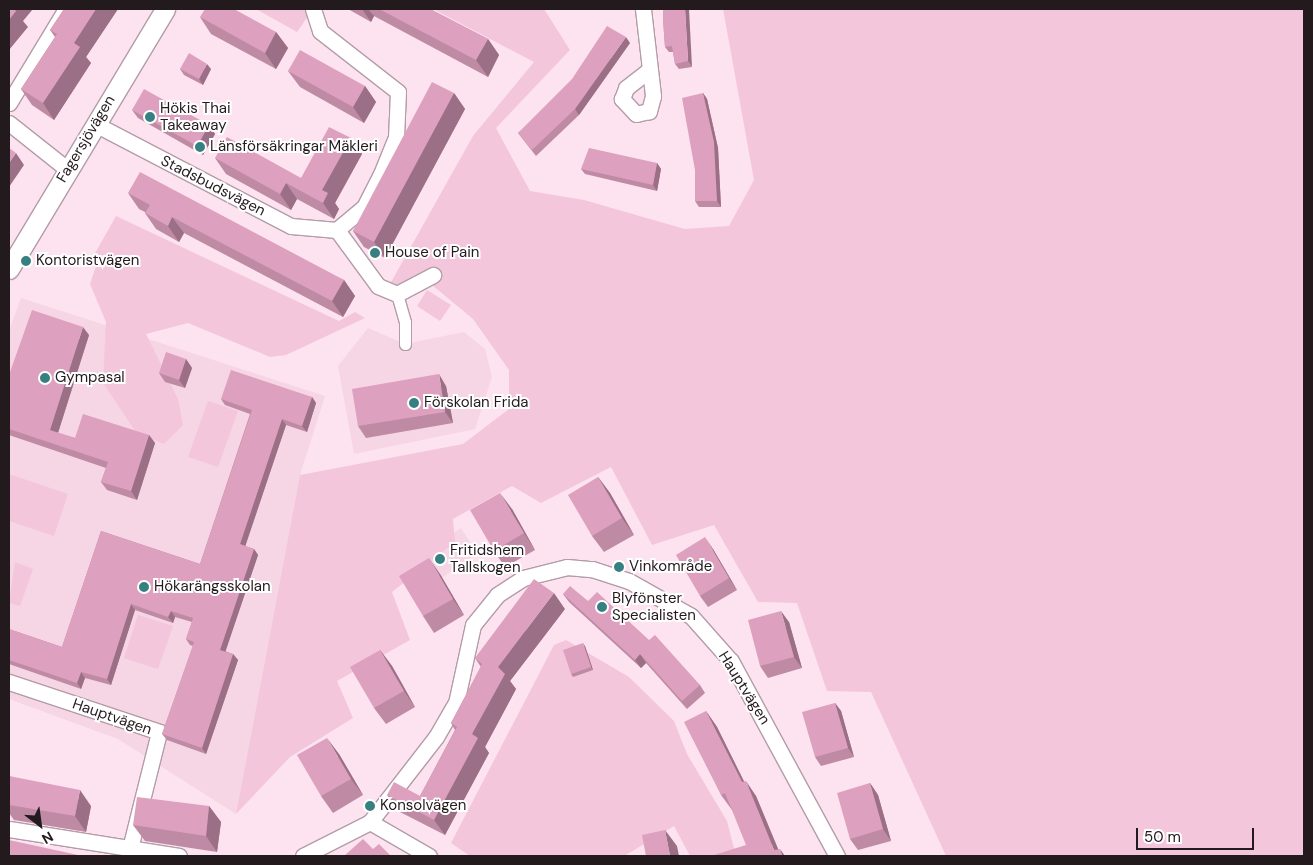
<!DOCTYPE html>
<meta charset="utf-8">
<style>
body{margin:0}
#map{position:relative;width:1313px;height:865px;overflow:hidden;background:#fce3ef;font-family:"DM Sans",sans-serif}
div>[style]{position:absolute}
.built>*{inset:0;background:#f6d5e4}
.green>*{inset:0;background:#f4c6dc}
.roads{filter:drop-shadow(1px 0 #b39ca7) drop-shadow(-1px 0 #b39ca7) drop-shadow(0 1px #b39ca7) drop-shadow(0 -1px #b39ca7)}
.pedestrian>*{height:11px;margin:-5.5px;padding:0 5.5px;transform-origin:5.5px;border-radius:5.5px;background:#fff}
.minor>*{height:15px;margin:-7.5px;padding:0 7.5px;transform-origin:7.5px;border-radius:7.5px;background:#fff}
.tertiary>*{height:19px;margin:-9.5px;padding:0 9.5px;transform-origin:9.5px;border-radius:9.5px;background:#fff}
.wall>*{inset:0;background:#be8aa4}
.shaded-wall>*{inset:0;background:#9b7086}
.building>*{inset:0;background:#dda0bf}
.dots>*{width:14px;height:14px;translate:-50% -50%;box-sizing:border-box;border:2px solid #fff;border-radius:50%}
span{translate:-50% -50%;white-space:nowrap;text-align:center;line-height:1.15;-webkit-text-stroke:4px #fff;paint-order:stroke}
.poi-label{font-size:15px;color:#231a1e}
.left{translate:0 -50%;text-align:left}
.street-label{font-size:15px;color:#231a1e}
.frame{position:absolute;inset:0;border:10px solid #231a1e;pointer-events:none}
.north{position:absolute;left:15px;top:800px;width:50px;height:50px;-webkit-text-stroke:4px #fff;paint-order:stroke;rotate:150deg;font-size:14px;font-weight:700;line-height:20px;text-align:center;color:#231a1e}
.north::after{content:'';display:block;margin:auto;width:18px;height:22px;background:#231a1e;clip-path:polygon(50% 0,100% 100%,50% 72%,0 100%)}
.scale{position:absolute;left:1136px;top:828px;width:118px;height:22px;box-sizing:border-box;border:2px solid #231a1e;border-top:0;padding-left:6px;font-size:15px;line-height:18px;white-space:nowrap;color:#231a1e;-webkit-text-stroke:4px #fff;paint-order:stroke}
</style>
<div id="map">
<div class="built">
<i style="clip-path:polygon(21px 298px,325px 396px,300px 475px,236px 814px,118px 739px,9px 699px,9px 331px)"></i>
<i style="clip-path:polygon(368px 328px,405px 344px,464px 332px,485px 349px,492px 377px,475px 429px,354px 454px,338px 366px)"></i>
<i style="clip-path:polygon(461px 528px,477px 553px,439px 580px,398px 568px)"></i>
</div>
<div class="green">
<i style="clip-path:polygon(256px 9px,313px 9px,297px 32px)"></i>
<i style="clip-path:polygon(433px 9px,544px 9px,570px 50px,496px 128px,530px 191px,584px 200px,685px 229px,729px 226px,754px 180px,723px 9px,1304px 9px,1304px 856px,946px 856px,871px 692px,827px 691px,797px 603px,758px 602px,714px 525px,652px 545px,611px 467px,541px 503px,512px 486px,453px 519px,455px 542px,392px 592px,410px 640px,337px 681px,353px 718px,290px 757px,236px 814px,300px 475px,463px 444px,509px 409px,509px 370px,473px 319px,432px 285px,390px 284px,473px 136px,534px 62px)"></i>
<i style="clip-path:polygon(116px 216px,339px 321px,355px 312px,365px 318px,286px 355px,270px 357px,188px 323px,146px 334px,178px 399px,183px 425px,164px 444px,136px 432px,103px 383px,106px 322px,90px 284px,97px 263px,93px 257px)"></i>
<i style="clip-path:polygon(427px 290px,451px 305px,440px 321px,417px 306px)"></i>
<i style="clip-path:polygon(208px 401px,238px 411px,218px 467px,188px 457px)"></i>
<i style="clip-path:polygon(9px 474px,68px 494px,54px 536px,9px 521px)"></i>
<i style="clip-path:polygon(15px 562px,33px 569px,20px 606px,9px 603px)"></i>
<i style="clip-path:polygon(138px 615px,173px 626px,158px 669px,124px 658px)"></i>
<i style="clip-path:polygon(566px 640px,629px 677px,674px 721px,687px 754px,727px 821px,736px 856px,690px 856px,674px 826px,626px 855px,470px 856px,451px 843px,554px 645px)"></i>
</div>
<div class="roads">
<div class="pedestrian">
<i style="left:397px;top:294px;width:29px;rotate:74deg"></i>
<i style="left:405px;top:322px;width:22px;rotate:90deg"></i>
</div>
<div class="minor">
<i style="left:313px;top:9px;width:23px;rotate:72deg"></i>
<i style="left:320px;top:31px;width:99px;rotate:38deg"></i>
<i style="left:398px;top:92px;width:45px;rotate:92.5deg"></i>
<i style="left:396px;top:137px;width:40px;rotate:112deg"></i>
<i style="left:381px;top:174px;width:37px;rotate:117deg"></i>
<i style="left:364px;top:207px;width:35px;rotate:140deg"></i>
<i style="left:643px;top:9px;width:88px;rotate:83.4deg"></i>
<i style="left:653px;top:96px;width:16px;rotate:105deg"></i>
<i style="left:649px;top:111px;width:13px;rotate:167deg"></i>
<i style="left:636px;top:114px;width:21px;rotate:-133deg"></i>
<i style="left:622px;top:99px;width:12px;rotate:-70deg"></i>
<i style="left:626px;top:88px;width:29px;rotate:-38deg"></i>
<i style="left:9px;top:103px;width:110px;rotate:-58.8deg"></i>
<i style="left:9px;top:123px;width:75px;rotate:38.5deg"></i>
<i style="left:95px;top:124px;width:221px;rotate:27.5deg"></i>
<i style="left:291px;top:226px;width:46px;rotate:5deg"></i>
<i style="left:337px;top:230px;width:69px;rotate:53.8deg"></i>
<i style="left:378px;top:286px;width:21px;rotate:23deg"></i>
<i style="left:397px;top:294px;width:41px;rotate:-27.8deg"></i>
<i style="left:9px;top:682px;width:158px;rotate:18.4deg"></i>
<i style="left:159px;top:732px;width:120px;rotate:104deg"></i>
<i style="left:370px;top:822px;width:68px;rotate:30deg"></i>
<i style="left:9px;top:829px;width:172px;rotate:9deg"></i>
<i style="left:303px;top:856px;width:75px;rotate:-26.9deg"></i>
<i style="left:370px;top:822px;width:108px;rotate:-52.2deg"></i>
<i style="left:436px;top:737px;width:39px;rotate:-60deg"></i>
<i style="left:456px;top:703px;width:80px;rotate:-77.7deg"></i>
<i style="left:473px;top:625px;width:38px;rotate:-51deg"></i>
<i style="left:497px;top:595px;width:31px;rotate:-33deg"></i>
<i style="left:523px;top:578px;width:45px;rotate:-14deg"></i>
<i style="left:567px;top:567px;width:25px;rotate:5deg"></i>
<i style="left:592px;top:569px;width:39px;rotate:18deg"></i>
<i style="left:629px;top:581px;width:71px;rotate:29.4deg"></i>
<i style="left:691px;top:616px;width:60px;rotate:48.4deg"></i>
<i style="left:731px;top:661px;width:222px;rotate:61.5deg"></i>
</div>
<div class="tertiary">
<i style="left:9px;top:269px;width:303px;rotate:-59deg"></i>
</div>
</div>
<div class="wall">
<i style="clip-path:polygon(64px 9px,118px 9px,86px 57px,91px 63px,54px 120px,32px 105px,21px 89px,55px 37px,50px 30px)"></i>
<i style="clip-path:polygon(348px 9px,430px 9px,488px 39px,499px 55px,488px 77px,374px 16px,371px 22px)"></i>
<i style="clip-path:polygon(200px 17px,276px 32px,288px 48px,276px 69px,211px 34px)"></i>
<i style="clip-path:polygon(663px 19px,692px 67px,679px 69px,675px 64px,673px 52px,669px 52px,665px 47px)"></i>
<i style="clip-path:polygon(630px 43px,579px 115px,536px 156px,518px 133px)"></i>
<i style="clip-path:polygon(180px 69px,211px 69px,203px 85px,184px 75px)"></i>
<i style="clip-path:polygon(288px 71px,365px 86px,376px 102px,364px 123px,300px 87px)"></i>
<i style="clip-path:polygon(454px 93px,465px 109px,385px 258px,364px 247px,353px 231px)"></i>
<i style="clip-path:polygon(703px 93px,707px 99px,718px 148px,721px 207px,699px 207px,695px 201px)"></i>
<i style="clip-path:polygon(132px 110px,209px 125px,215px 134px,203px 155px,138px 118px)"></i>
<i style="clip-path:polygon(351px 138px,362px 154px,335px 203px,339px 209px,334px 219px,297px 199px,291px 210px,226px 174px,215px 158px,301px 178px)"></i>
<i style="clip-path:polygon(657px 163px,661px 169px,657px 191px,585px 174px,581px 169px)"></i>
<i style="clip-path:polygon(128px 193px,344px 280px,355px 296px,343px 317px,184px 233px,179px 242px,156px 229px,145px 213px,145px 212px,139px 209px)"></i>
<i style="clip-path:polygon(89px 335px,58px 433px,75px 438px,149px 435px,155px 443px,137px 500px,107px 490px,101px 482px,106px 468px,9px 435px,9px 375px)"></i>
<i style="clip-path:polygon(186px 359px,192px 368px,185px 388px,165px 382px,159px 373px)"></i>
<i style="clip-path:polygon(446px 386px,453px 423px,366px 438px,358px 426px)"></i>
<i style="clip-path:polygon(312px 397px,316px 403px,307px 432px,286px 425px,245px 546px,254px 549px,258px 555px,225px 651px,233px 654px,238px 660px,206px 754px,167px 740px,162px 734px,193px 646px,190px 645px,186px 639px,192px 622px,175px 617px,173px 623px,135px 610px,111px 685px,85px 678px,81px 689px,9px 664px,9px 629px,62px 647px,101px 531px,200px 564px,250px 414px,225px 405px,221px 399px)"></i>
<i style="clip-path:polygon(598px 477px,610px 493px,634px 535px,604px 552px,592px 536px)"></i>
<i style="clip-path:polygon(512px 509px,535px 550px,505px 567px,494px 551px)"></i>
<i style="clip-path:polygon(713px 549px,737px 590px,708px 607px,700px 596px)"></i>
<i style="clip-path:polygon(440px 574px,464px 615px,434px 633px,423px 616px)"></i>
<i style="clip-path:polygon(563px 594px,588px 601px,700px 685px,705px 693px,687px 709px,646px 663px,641px 668px,569px 602px)"></i>
<i style="clip-path:polygon(565px 609px,510px 681px,516px 689px,485px 747px,489px 753px,445px 835px,398px 811px,387px 795px,420px 796px,455px 730px,451px 723px,481px 667px,475px 658px)"></i>
<i style="clip-path:polygon(789px 622px,802px 668px,768px 678px,760px 666px)"></i>
<i style="clip-path:polygon(585px 646px,593px 670px,573px 677px,571px 674px)"></i>
<i style="clip-path:polygon(380px 650px,392px 666px,415px 707px,386px 724px,374px 708px)"></i>
<i style="clip-path:polygon(835px 703px,841px 711px,854px 757px,821px 766px,815px 757px)"></i>
<i style="clip-path:polygon(706px 711px,717px 727px,744px 781px,756px 796px,778px 849px,785px 856px,732px 810px,721px 795px)"></i>
<i style="clip-path:polygon(339px 754px,363px 795px,333px 813px,321px 796px)"></i>
<i style="clip-path:polygon(9px 776px,91px 806px,86px 832px,14px 820px,9px 813px)"></i>
<i style="clip-path:polygon(870px 783px,878px 795px,891px 841px,858px 850px,850px 839px)"></i>
<i style="clip-path:polygon(209px 806px,221px 822px,217px 852px,145px 841px,133px 825px)"></i>
</div>
<div class="shaded-wall">
<i style="clip-path:polygon(12px 9px,33px 9px,23px 21px,28px 27px,9px 50px,9px 20px)"></i>
<i style="clip-path:polygon(96px 9px,118px 9px,86px 57px,91px 63px,54px 120px,43px 103px,74px 43px)"></i>
<i style="clip-path:polygon(362px 9px,368px 9px,374px 16px,371px 22px)"></i>
<i style="clip-path:polygon(685px 9px,689px 9px,692px 67px,688px 61px)"></i>
<i style="clip-path:polygon(276px 32px,288px 48px,276px 69px,265px 53px)"></i>
<i style="clip-path:polygon(626px 37px,630px 43px,579px 115px,575px 109px)"></i>
<i style="clip-path:polygon(488px 39px,499px 55px,488px 77px,476px 60px)"></i>
<i style="clip-path:polygon(207px 64px,211px 69px,203px 85px,199px 79px)"></i>
<i style="clip-path:polygon(365px 86px,376px 102px,364px 123px,353px 107px)"></i>
<i style="clip-path:polygon(454px 93px,465px 109px,385px 258px,374px 242px)"></i>
<i style="clip-path:polygon(703px 93px,707px 99px,718px 148px,721px 207px,717px 201px)"></i>
<i style="clip-path:polygon(209px 125px,215px 134px,203px 155px,197px 146px)"></i>
<i style="clip-path:polygon(351px 138px,362px 154px,335px 203px,339px 209px,334px 219px,323px 203px,322px 190px)"></i>
<i style="clip-path:polygon(16px 153px,24px 165px,9px 187px,9px 163px)"></i>
<i style="clip-path:polygon(657px 163px,661px 169px,657px 191px,653px 185px)"></i>
<i style="clip-path:polygon(286px 183px,297px 199px,291px 210px,280px 194px)"></i>
<i style="clip-path:polygon(172px 217px,184px 233px,179px 242px,168px 226px)"></i>
<i style="clip-path:polygon(344px 280px,355px 296px,343px 317px,332px 301px)"></i>
<i style="clip-path:polygon(83px 327px,89px 335px,56px 439px,50px 430px)"></i>
<i style="clip-path:polygon(186px 359px,192px 368px,185px 388px,179px 380px)"></i>
<i style="clip-path:polygon(439px 374px,446px 386px,453px 423px,445px 412px)"></i>
<i style="clip-path:polygon(312px 397px,316px 403px,307px 432px,302px 426px)"></i>
<i style="clip-path:polygon(282px 419px,286px 425px,244px 550px,240px 544px)"></i>
<i style="clip-path:polygon(149px 435px,155px 443px,137px 500px,131px 491px)"></i>
<i style="clip-path:polygon(598px 477px,610px 493px,634px 535px,622px 518px)"></i>
<i style="clip-path:polygon(500px 493px,512px 509px,535px 550px,524px 533px)"></i>
<i style="clip-path:polygon(705px 537px,713px 549px,737px 590px,729px 578px)"></i>
<i style="clip-path:polygon(254px 549px,258px 555px,224px 656px,220px 650px)"></i>
<i style="clip-path:polygon(429px 558px,440px 574px,464px 615px,453px 599px)"></i>
<i style="clip-path:polygon(554px 593px,565px 609px,510px 681px,516px 689px,485px 747px,489px 753px,445px 835px,434px 820px,472px 734px,498px 667px)"></i>
<i style="clip-path:polygon(131px 604px,135px 610px,111px 685px,107px 679px)"></i>
<i style="clip-path:polygon(171px 611px,175px 617px,173px 623px,168px 617px)"></i>
<i style="clip-path:polygon(781px 611px,789px 622px,802px 668px,794px 657px)"></i>
<i style="clip-path:polygon(583px 643px,585px 646px,593px 670px,591px 667px)"></i>
<i style="clip-path:polygon(380px 650px,392px 666px,415px 707px,404px 691px)"></i>
<i style="clip-path:polygon(233px 654px,238px 660px,206px 754px,202px 748px)"></i>
<i style="clip-path:polygon(640px 654px,646px 663px,641px 668px,635px 660px)"></i>
<i style="clip-path:polygon(81px 672px,85px 678px,81px 689px,77px 683px)"></i>
<i style="clip-path:polygon(835px 703px,841px 711px,854px 757px,848px 748px)"></i>
<i style="clip-path:polygon(706px 711px,717px 727px,752px 798px,742px 782px)"></i>
<i style="clip-path:polygon(327px 738px,339px 754px,363px 795px,351px 779px)"></i>
<i style="clip-path:polygon(746px 781px,756px 796px,781px 856px,774px 850px)"></i>
<i style="clip-path:polygon(870px 783px,878px 795px,891px 841px,883px 829px)"></i>
<i style="clip-path:polygon(80px 790px,91px 806px,86px 832px,75px 816px)"></i>
<i style="clip-path:polygon(209px 806px,221px 822px,217px 852px,206px 836px)"></i>
<i style="clip-path:polygon(665px 830px,677px 846px,679px 856px,670px 856px)"></i>
<i style="clip-path:polygon(780px 849px,785px 856px,782px 856px)"></i>
</div>
<div class="building">
<i style="clip-path:polygon(9px 9px,14px 9px,16px 11px,9px 20px)"></i>
<i style="clip-path:polygon(64px 9px,96px 9px,74px 43px,80px 47px,43px 103px,21px 89px,57px 34px,50px 30px)"></i>
<i style="clip-path:polygon(205px 9px,234px 9px,276px 32px,265px 53px,200px 17px)"></i>
<i style="clip-path:polygon(379px 9px,430px 9px,488px 39px,476px 60px)"></i>
<i style="clip-path:polygon(663px 9px,685px 9px,688px 61px,675px 64px,672px 46px,665px 47px,663px 19px)"></i>
<i style="clip-path:polygon(607px 26px,626px 37px,575px 109px,532px 150px,518px 133px,572px 79px)"></i>
<i style="clip-path:polygon(300px 50px,365px 86px,353px 107px,288px 71px)"></i>
<i style="clip-path:polygon(189px 53px,207px 64px,199px 79px,180px 69px)"></i>
<i style="clip-path:polygon(432px 82px,454px 93px,374px 242px,353px 231px)"></i>
<i style="clip-path:polygon(144px 89px,209px 125px,197px 146px,132px 110px)"></i>
<i style="clip-path:polygon(703px 93px,714px 142px,717px 201px,695px 201px,695px 170px,682px 98px)"></i>
<i style="clip-path:polygon(329px 127px,351px 138px,322px 190px,328px 193px,323px 203px,286px 183px,280px 194px,215px 158px,227px 137px,301px 178px)"></i>
<i style="clip-path:polygon(9px 148px,16px 153px,9px 163px)"></i>
<i style="clip-path:polygon(589px 148px,657px 163px,653px 185px,581px 169px)"></i>
<i style="clip-path:polygon(140px 172px,344px 280px,332px 301px,172px 217px,168px 226px,145px 213px,150px 205px,128px 193px)"></i>
<i style="clip-path:polygon(32px 310px,83px 327px,50px 430px,75px 438px,83px 414px,149px 435px,131px 491px,101px 482px,108px 462px,9px 429px,9px 375px)"></i>
<i style="clip-path:polygon(166px 352px,186px 359px,179px 380px,159px 373px)"></i>
<i style="clip-path:polygon(231px 370px,312px 397px,302px 426px,282px 419px,240px 544px,254px 549px,220px 650px,233px 654px,202px 748px,162px 734px,194px 642px,186px 639px,193px 618px,171px 611px,168px 617px,131px 604px,107px 679px,81px 672px,77px 683px,9px 660px,9px 629px,62px 647px,101px 531px,200px 564px,252px 410px,221px 399px)"></i>
<i style="clip-path:polygon(439px 374px,445px 412px,358px 426px,352px 389px)"></i>
<i style="clip-path:polygon(598px 477px,622px 518px,592px 536px,568px 495px)"></i>
<i style="clip-path:polygon(500px 493px,524px 533px,494px 551px,470px 510px)"></i>
<i style="clip-path:polygon(705px 537px,729px 578px,700px 596px,676px 555px)"></i>
<i style="clip-path:polygon(429px 558px,453px 599px,423px 616px,399px 576px)"></i>
<i style="clip-path:polygon(534px 579px,554px 593px,498px 667px,505px 674px,472px 734px,478px 738px,434px 820px,387px 795px,394px 782px,420px 796px,457px 727px,451px 723px,482px 664px,475px 658px)"></i>
<i style="clip-path:polygon(570px 586px,588px 601px,597px 592px,649px 640px,655px 635px,700px 685px,682px 701px,640px 654px,635px 660px,563px 594px)"></i>
<i style="clip-path:polygon(781px 611px,794px 657px,760px 666px,748px 620px)"></i>
<i style="clip-path:polygon(583px 643px,591px 667px,571px 674px,563px 650px)"></i>
<i style="clip-path:polygon(380px 650px,404px 691px,374px 708px,350px 667px)"></i>
<i style="clip-path:polygon(835px 703px,848px 748px,815px 757px,802px 712px)"></i>
<i style="clip-path:polygon(706px 711px,742px 782px,746px 781px,774px 850px,780px 849px,782px 856px,711px 856px,746px 845px,725px 793px,721px 795px,684px 722px)"></i>
<i style="clip-path:polygon(327px 738px,351px 779px,321px 796px,297px 755px)"></i>
<i style="clip-path:polygon(9px 776px,80px 790px,75px 816px,9px 805px)"></i>
<i style="clip-path:polygon(870px 783px,883px 829px,850px 839px,837px 793px)"></i>
<i style="clip-path:polygon(137px 797px,209px 806px,206px 836px,133px 825px)"></i>
<i style="clip-path:polygon(665px 830px,670px 856px,646px 856px,642px 835px)"></i>
<i style="clip-path:polygon(363px 839px,373px 849px,379px 844px,391px 856px,344px 856px)"></i>
<i style="clip-path:polygon(9px 840px,78px 855px,78px 856px,9px 856px)"></i>
</div>
<div class="dots">
<i style="left:150px;top:117px;background:#378082"></i>
<i style="left:200px;top:147px;background:#378082"></i>
<i style="left:375px;top:253px;background:#378082"></i>
<i style="left:26px;top:261px;background:#378082"></i>
<i style="left:45px;top:378px;background:#378082"></i>
<i style="left:414px;top:403px;background:#378082"></i>
<i style="left:440px;top:559px;background:#378082"></i>
<i style="left:619px;top:567px;background:#378082"></i>
<i style="left:144px;top:587px;background:#378082"></i>
<i style="left:602px;top:607px;background:#378082"></i>
<i style="left:370px;top:806px;background:#378082"></i>
</div>
<div class="poi-label">
<span class="left" style="left:160px;top:117px">Hökis Thai<br>Takeaway</span>
<span class="left" style="left:210px;top:147px">Länsförsäkringar Mäkleri</span>
<span class="left" style="left:385px;top:253px">House of Pain</span>
<span class="left" style="left:36px;top:261px">Kontoristvägen</span>
<span class="left" style="left:55px;top:378px">Gympasal</span>
<span class="left" style="left:424px;top:403px">Förskolan Frida</span>
<span class="left" style="left:450px;top:559px">Fritidshem<br>Tallskogen</span>
<span class="left" style="left:629px;top:567px">Vinkområde</span>
<span class="left" style="left:154px;top:587px">Hökarängsskolan</span>
<span class="left" style="left:612px;top:607px">Blyfönster<br>Specialisten</span>
<span class="left" style="left:380px;top:806px">Konsolvägen</span>
</div>
<div class="street-label">
<span style="left:86px;top:139px;rotate:-59deg">Fagersjövägen</span>
<span style="left:213px;top:186px;rotate:27deg">Stadsbudsvägen</span>
<span style="left:744px;top:688px;rotate:58deg">Hauptvägen</span>
<span style="left:112px;top:717px;rotate:19deg">Hauptvägen</span>
</div>
<div class="frame"></div>
<div class="north">N</div>
<div class="scale">50 m</div>
</div>
